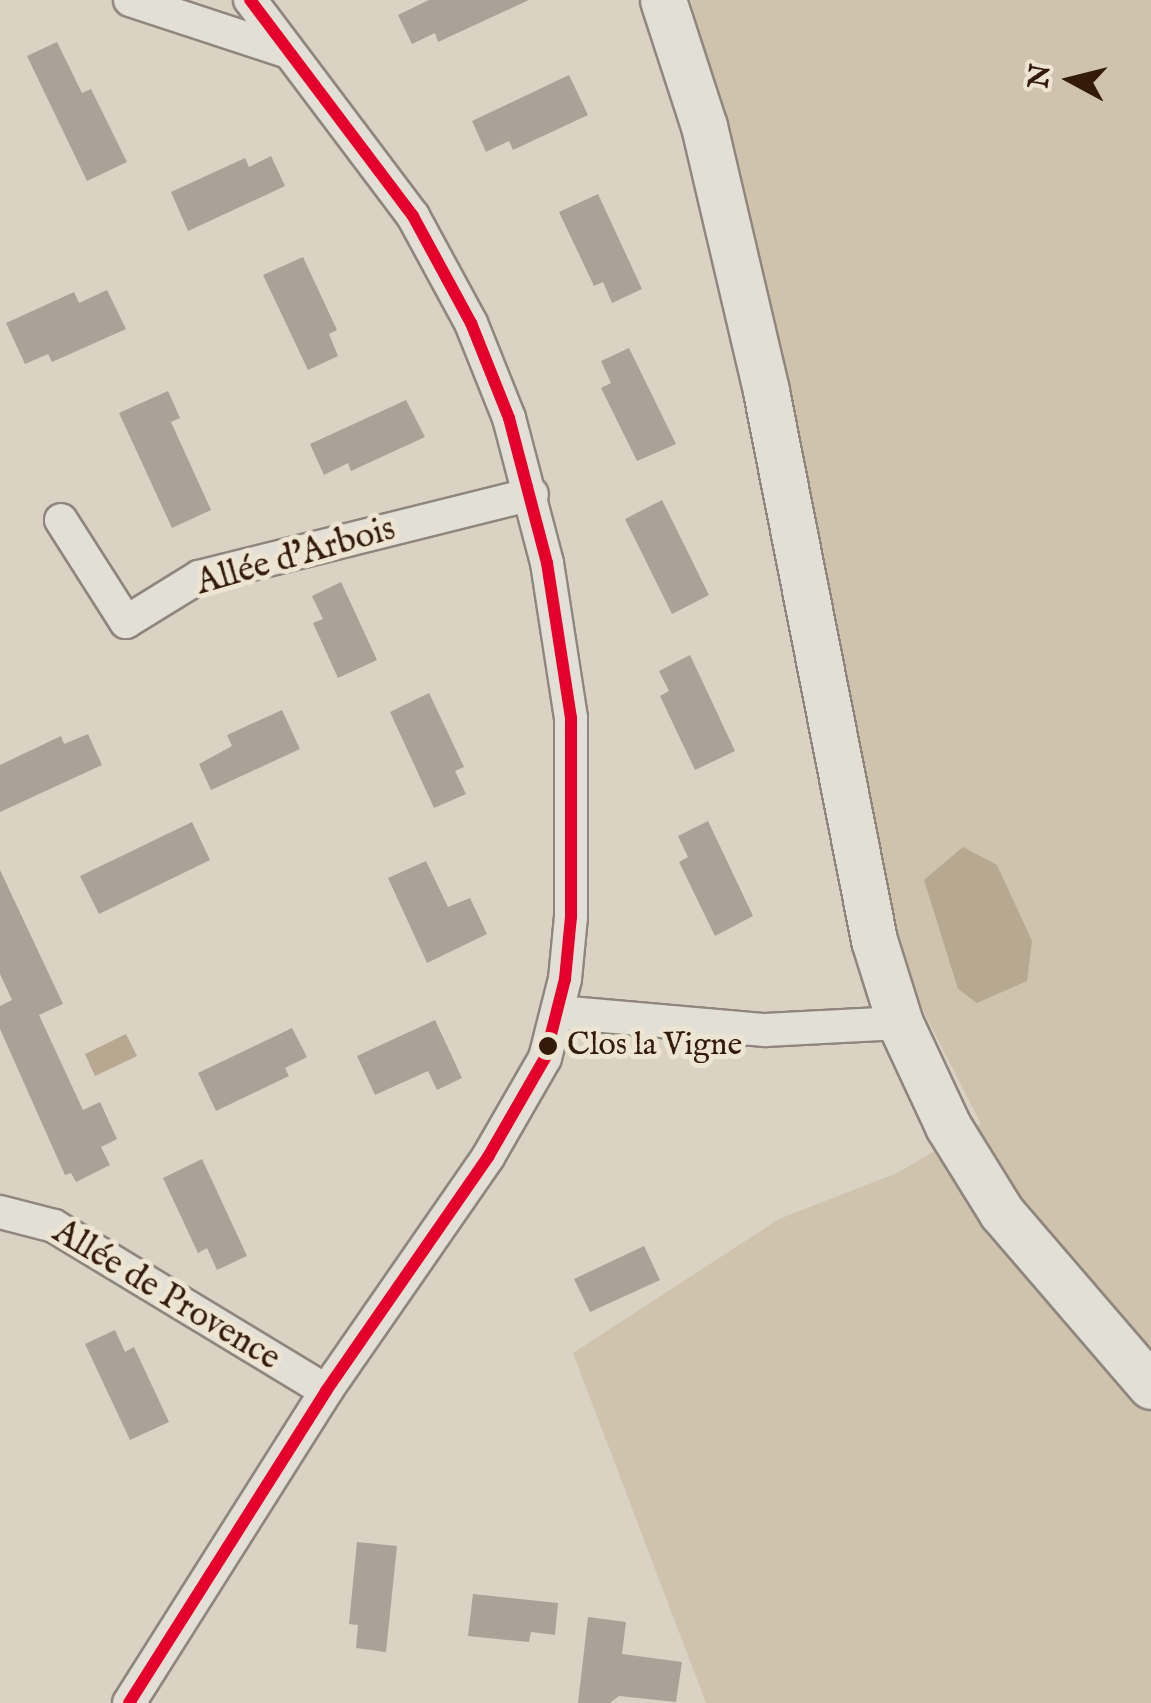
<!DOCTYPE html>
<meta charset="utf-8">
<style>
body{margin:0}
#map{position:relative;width:1151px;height:1703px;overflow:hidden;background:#dad2c3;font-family:"IM FELL English",serif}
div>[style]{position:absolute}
.green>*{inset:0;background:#cfc3ad}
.water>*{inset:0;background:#b7a892}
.building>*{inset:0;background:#aaa297}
.roads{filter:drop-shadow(2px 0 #8f877d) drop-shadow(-2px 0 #8f877d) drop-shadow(0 2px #8f877d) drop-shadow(0 -2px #8f877d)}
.street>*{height:32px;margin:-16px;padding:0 16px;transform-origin:16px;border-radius:16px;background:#e2dfd7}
.secondary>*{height:45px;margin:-22.5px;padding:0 22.5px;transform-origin:22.5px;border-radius:22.5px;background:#e2dfd7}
.bus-1>*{height:12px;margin:-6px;padding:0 6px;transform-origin:6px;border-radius:6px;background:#e4002b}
.dots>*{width:28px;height:28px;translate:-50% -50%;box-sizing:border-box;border:5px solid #ede4d2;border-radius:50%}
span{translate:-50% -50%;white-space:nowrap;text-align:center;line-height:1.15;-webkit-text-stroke:10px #ede4d2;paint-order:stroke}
.bus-label{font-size:32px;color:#341b09}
.left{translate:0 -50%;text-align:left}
.street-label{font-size:35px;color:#341b09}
.north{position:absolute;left:1021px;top:30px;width:100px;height:100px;-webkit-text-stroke:8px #ede4d2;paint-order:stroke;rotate:277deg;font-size:28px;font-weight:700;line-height:40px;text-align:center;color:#341b09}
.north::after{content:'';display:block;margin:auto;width:35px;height:45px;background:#341b09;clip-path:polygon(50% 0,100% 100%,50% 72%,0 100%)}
</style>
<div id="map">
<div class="green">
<i style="clip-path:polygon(691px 0,1151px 0,1151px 1703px,706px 1703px,573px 1353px,779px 1219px,897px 1173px,981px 1124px,910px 985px)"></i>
</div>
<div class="water">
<i style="clip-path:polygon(963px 847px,997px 865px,1032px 941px,1027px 981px,977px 1003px,958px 989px,924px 880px)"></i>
<i style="clip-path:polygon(126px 1034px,137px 1056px,95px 1076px,85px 1054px)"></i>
</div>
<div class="building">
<i style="clip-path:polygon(429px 0,529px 0,438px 42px,435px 33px,412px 44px,398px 15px)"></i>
<i style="clip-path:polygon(57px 42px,82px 93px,91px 89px,127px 162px,87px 181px,27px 56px)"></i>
<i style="clip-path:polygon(569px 75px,588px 115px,513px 150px,509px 141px,486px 152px,472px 121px)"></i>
<i style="clip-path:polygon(271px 156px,285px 186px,188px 231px,171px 192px,245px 158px,249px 167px)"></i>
<i style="clip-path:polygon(598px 194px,642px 289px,612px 303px,603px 282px,594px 286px,559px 212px)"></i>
<i style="clip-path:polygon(303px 257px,337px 330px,329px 334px,338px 356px,308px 370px,263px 275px)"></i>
<i style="clip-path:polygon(107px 290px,126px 329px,52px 362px,48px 354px,25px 364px,6px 323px,74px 292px,79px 303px)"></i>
<i style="clip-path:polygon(629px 348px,676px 444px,637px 461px,601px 388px,611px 383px,601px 361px)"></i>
<i style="clip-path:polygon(168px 391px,180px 418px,171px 422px,211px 510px,172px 528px,119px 413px)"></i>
<i style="clip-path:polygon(406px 400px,425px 437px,351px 471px,348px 463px,324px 475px,310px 444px)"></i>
<i style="clip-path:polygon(662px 500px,709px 595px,672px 614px,625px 519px)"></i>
<i style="clip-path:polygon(341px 582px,377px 660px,338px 678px,313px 623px,323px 619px,312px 596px)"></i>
<i style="clip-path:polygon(690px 655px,735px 751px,695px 770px,660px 696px,669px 691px,659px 671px)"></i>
<i style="clip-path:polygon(429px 693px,464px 767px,455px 771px,466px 794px,434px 808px,390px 712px)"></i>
<i style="clip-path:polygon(282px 710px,300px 749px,211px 790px,199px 764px,232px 746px,227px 735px)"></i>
<i style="clip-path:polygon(88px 734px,102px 765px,0 812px,0 765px,61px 736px,64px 744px)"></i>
<i style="clip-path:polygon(708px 821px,753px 916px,715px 936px,679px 862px,688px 857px,678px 836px)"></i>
<i style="clip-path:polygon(192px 822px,210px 860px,99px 914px,80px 876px)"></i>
<i style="clip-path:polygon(426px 861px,448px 907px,470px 898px,487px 934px,427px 963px,388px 878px)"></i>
<i style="clip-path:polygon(0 870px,63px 1004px,39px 1015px,83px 1110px,100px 1102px,117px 1139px,101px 1147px,110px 1165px,76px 1182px,71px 1173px,65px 1175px,0 1029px,0 1006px,12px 1000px,0 974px)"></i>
<i style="clip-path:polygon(435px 1020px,462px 1078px,437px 1090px,428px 1071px,375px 1095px,357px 1056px)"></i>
<i style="clip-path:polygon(292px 1028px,307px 1057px,285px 1068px,289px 1076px,216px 1111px,198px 1073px)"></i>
<i style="clip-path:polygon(202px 1159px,247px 1256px,217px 1270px,207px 1248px,198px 1253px,163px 1178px)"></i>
<i style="clip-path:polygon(644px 1246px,660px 1280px,590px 1312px,574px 1279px)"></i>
<i style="clip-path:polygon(115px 1330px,125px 1352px,134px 1347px,169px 1422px,130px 1440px,85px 1344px)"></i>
<i style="clip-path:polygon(357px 1542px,397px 1546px,386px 1652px,356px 1648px,358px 1625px,349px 1624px)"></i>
<i style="clip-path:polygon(473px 1594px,558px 1603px,555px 1635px,531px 1632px,529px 1642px,468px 1636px)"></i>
<i style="clip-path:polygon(588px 1617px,626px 1622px,622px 1654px,682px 1662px,676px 1702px,619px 1696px,610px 1703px,578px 1703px)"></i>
</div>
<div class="roads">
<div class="street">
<i style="left:130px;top:0;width:166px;rotate:18.2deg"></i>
<i style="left:61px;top:520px;width:121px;rotate:57.5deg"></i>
<i style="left:126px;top:622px;width:86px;rotate:-31.7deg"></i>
<i style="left:199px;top:577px;width:343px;rotate:-14deg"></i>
<i style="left:558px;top:1012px;width:208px;rotate:5deg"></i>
<i style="left:765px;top:1030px;width:135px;rotate:-3deg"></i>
<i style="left:0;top:1212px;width:56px;rotate:14.5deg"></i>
<i style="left:54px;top:1226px;width:318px;rotate:31.2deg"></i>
<i style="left:129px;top:1703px;width:369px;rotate:-57.7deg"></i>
<i style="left:326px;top:1391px;width:285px;rotate:-55.3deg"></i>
<i style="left:488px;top:1157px;width:114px;rotate:-60.1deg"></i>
<i style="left:545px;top:1058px;width:81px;rotate:-75.8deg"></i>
<i style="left:565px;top:979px;width:62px;rotate:-84.5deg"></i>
<i style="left:571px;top:917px;width:199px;rotate:-90deg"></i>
<i style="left:571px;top:718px;width:157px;rotate:-98.8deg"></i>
<i style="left:547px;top:563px;width:150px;rotate:-104.7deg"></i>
<i style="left:509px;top:418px;width:102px;rotate:-111.8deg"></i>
<i style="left:471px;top:323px;width:122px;rotate:-118.5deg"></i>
<i style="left:413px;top:216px;width:271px;rotate:-127deg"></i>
</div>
<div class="secondary">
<i style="left:663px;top:0;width:133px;rotate:72deg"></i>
<i style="left:704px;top:126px;width:272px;rotate:76.8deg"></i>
<i style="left:766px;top:391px;width:560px;rotate:78.87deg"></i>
<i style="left:874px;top:940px;width:87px;rotate:72.6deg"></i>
<i style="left:900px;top:1023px;width:114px;rotate:65deg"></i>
<i style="left:948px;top:1126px;width:102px;rotate:58.2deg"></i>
<i style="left:1002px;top:1213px;width:228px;rotate:49.3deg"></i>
</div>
</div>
<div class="bus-1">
<i style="left:129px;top:1703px;width:369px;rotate:-57.7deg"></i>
<i style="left:326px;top:1391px;width:285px;rotate:-55.3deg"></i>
<i style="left:488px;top:1157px;width:114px;rotate:-60.1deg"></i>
<i style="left:545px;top:1058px;width:81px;rotate:-75.8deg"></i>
<i style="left:565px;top:979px;width:62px;rotate:-84.5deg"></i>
<i style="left:571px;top:917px;width:199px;rotate:-90deg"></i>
<i style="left:571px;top:718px;width:157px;rotate:-98.8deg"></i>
<i style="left:547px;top:563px;width:150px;rotate:-104.7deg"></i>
<i style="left:509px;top:418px;width:102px;rotate:-111.8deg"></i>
<i style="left:471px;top:323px;width:122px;rotate:-118.5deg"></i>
<i style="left:413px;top:216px;width:271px;rotate:-127deg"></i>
</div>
<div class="dots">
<i style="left:548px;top:1046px;background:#341b09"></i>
</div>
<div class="bus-label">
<span class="left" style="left:567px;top:1046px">Clos la Vigne</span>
</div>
<div class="street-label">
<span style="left:296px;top:557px;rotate:-16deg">Allée d'Arbois</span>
<span style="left:166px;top:1296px;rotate:31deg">Allée de Provence</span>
</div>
<div class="north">N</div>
</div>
